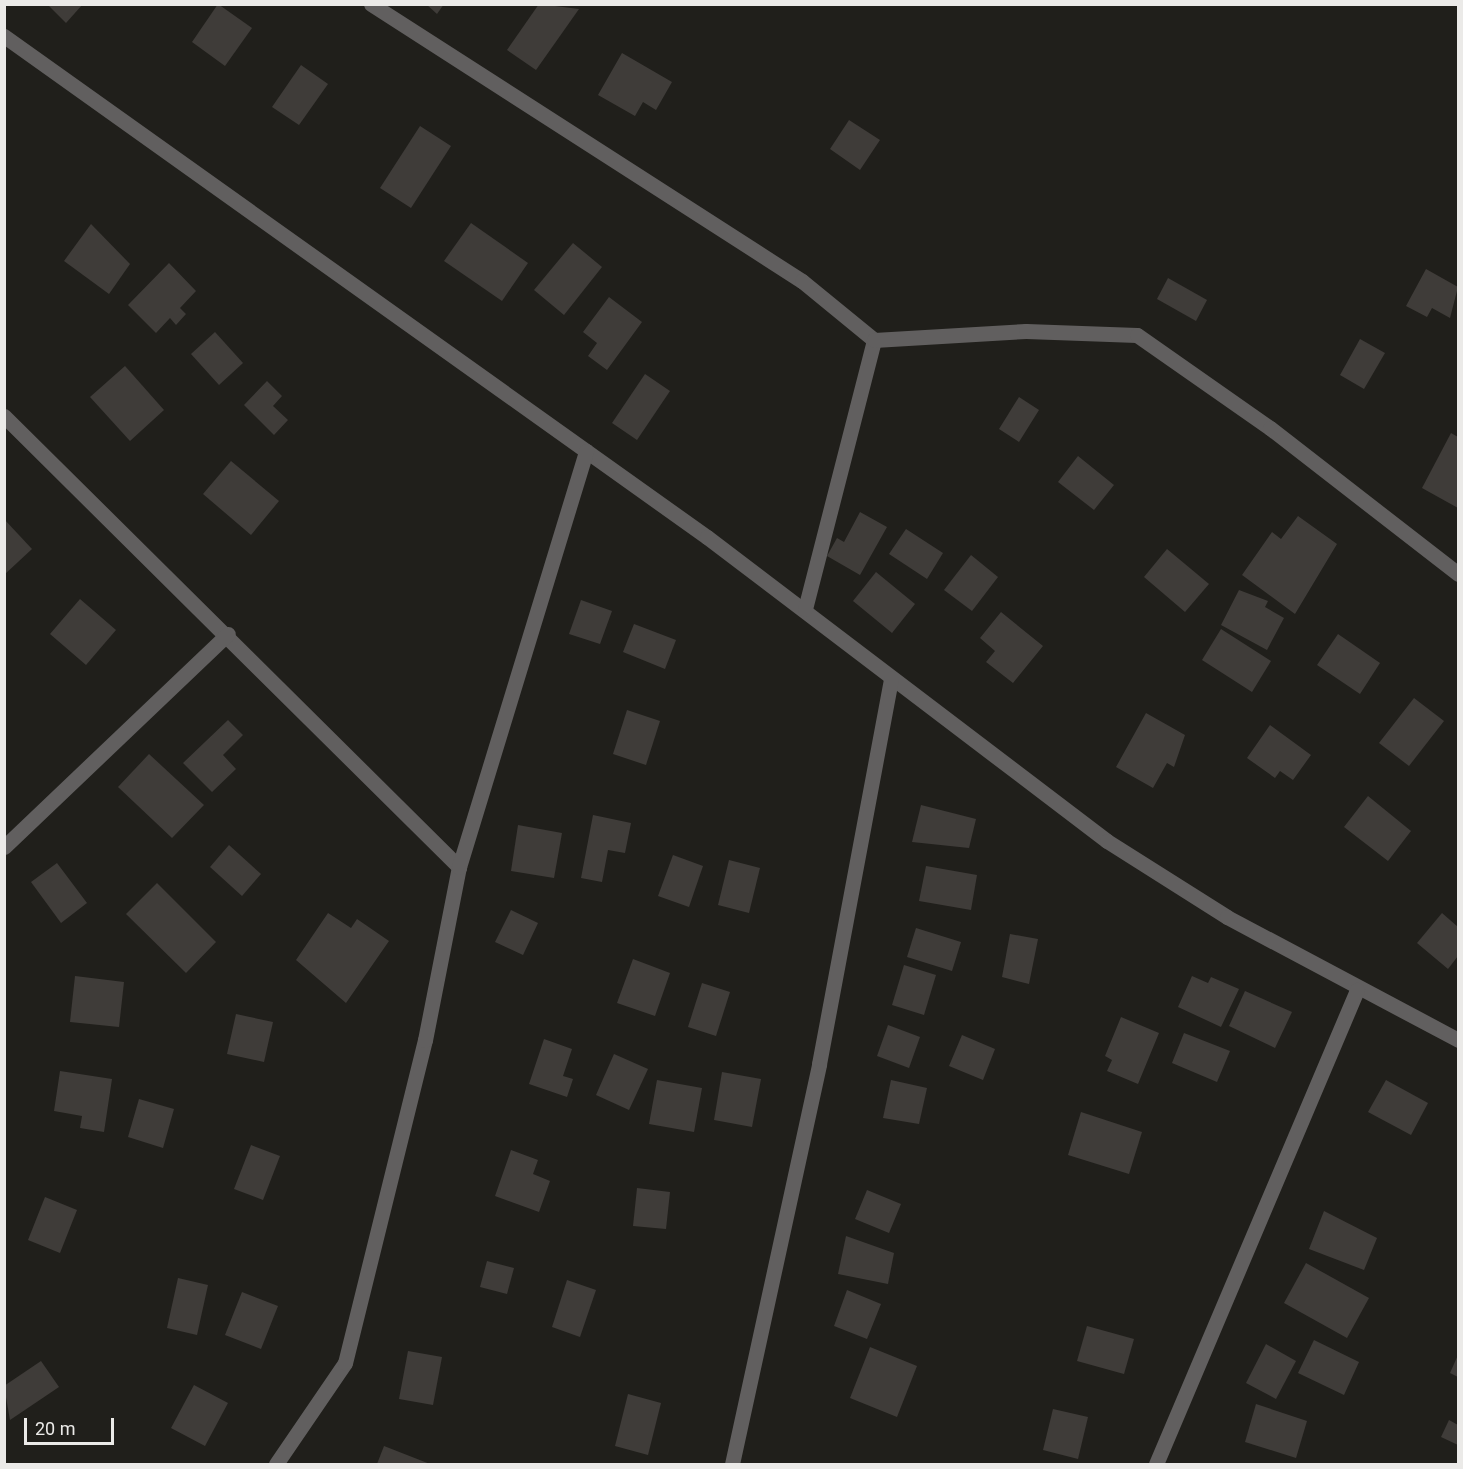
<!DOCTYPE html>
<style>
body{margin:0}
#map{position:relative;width:1463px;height:1469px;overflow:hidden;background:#201f1b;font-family:Roboto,sans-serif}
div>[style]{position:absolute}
.building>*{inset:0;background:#3f3c39}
.street>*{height:15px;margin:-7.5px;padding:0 7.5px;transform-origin:7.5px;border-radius:7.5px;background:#615f5f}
span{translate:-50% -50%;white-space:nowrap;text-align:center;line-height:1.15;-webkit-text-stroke:4.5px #201f1b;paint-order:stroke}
.frame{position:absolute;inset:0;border:6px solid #ebeae8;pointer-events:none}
.scale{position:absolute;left:24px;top:1418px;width:90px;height:27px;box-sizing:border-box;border:3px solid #ebeae8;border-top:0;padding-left:8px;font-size:18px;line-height:21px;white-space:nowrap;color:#ebeae8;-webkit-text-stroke:4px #201f1b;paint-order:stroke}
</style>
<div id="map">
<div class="building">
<i style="clip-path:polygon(47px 4px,83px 4px,66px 23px)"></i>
<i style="clip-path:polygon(218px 4px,252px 28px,225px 66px,192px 42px)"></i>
<i style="clip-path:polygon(426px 4px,444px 4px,437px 14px)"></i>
<i style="clip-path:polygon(539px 4px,579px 9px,536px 70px,507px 50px)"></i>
<i style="clip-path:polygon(622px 53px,672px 82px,656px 110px,643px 102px,635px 116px,598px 95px)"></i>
<i style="clip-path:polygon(301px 65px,328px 84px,299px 125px,272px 107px)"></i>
<i style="clip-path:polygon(849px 120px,880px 140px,860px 170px,830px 149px)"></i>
<i style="clip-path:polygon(420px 126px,451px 146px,411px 208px,380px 188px)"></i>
<i style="clip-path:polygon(471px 223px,528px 263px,502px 301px,444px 261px)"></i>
<i style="clip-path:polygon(91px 224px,130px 264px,109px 294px,64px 261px)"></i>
<i style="clip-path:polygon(573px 243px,602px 267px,564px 315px,534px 290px)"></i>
<i style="clip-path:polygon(169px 263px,196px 291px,180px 308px,186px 314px,176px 325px,170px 318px,156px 333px,128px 305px)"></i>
<i style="clip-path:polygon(1426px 269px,1458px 287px,1450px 318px,1432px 308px,1427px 317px,1406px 306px)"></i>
<i style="clip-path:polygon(1168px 278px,1207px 300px,1196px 321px,1157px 299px)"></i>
<i style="clip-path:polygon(609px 297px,642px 322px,607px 370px,588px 356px,597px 343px,583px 332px)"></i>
<i style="clip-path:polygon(215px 332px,243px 363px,219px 385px,191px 354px)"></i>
<i style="clip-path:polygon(1360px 339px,1385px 353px,1364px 389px,1340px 375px)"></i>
<i style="clip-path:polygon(125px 366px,164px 410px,130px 441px,90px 397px)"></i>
<i style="clip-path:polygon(645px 374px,670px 391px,637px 440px,612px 423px)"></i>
<i style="clip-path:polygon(267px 381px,282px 396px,273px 406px,288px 420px,274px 435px,244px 405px)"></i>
<i style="clip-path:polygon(1019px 397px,1039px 410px,1019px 442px,999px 429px)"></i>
<i style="clip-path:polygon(1451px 433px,1458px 437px,1458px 508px,1422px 488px)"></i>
<i style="clip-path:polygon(1078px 456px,1114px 485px,1094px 510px,1058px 482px)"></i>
<i style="clip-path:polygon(231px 461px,279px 501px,251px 535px,203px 494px)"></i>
<i style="clip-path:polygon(860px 512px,887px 527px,860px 575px,827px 556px,837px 538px,844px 542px)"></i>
<i style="clip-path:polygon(1298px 516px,1337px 544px,1295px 614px,1242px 575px,1272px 532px,1281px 539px)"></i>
<i style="clip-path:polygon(4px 519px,32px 549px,4px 575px)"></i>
<i style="clip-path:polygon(906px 529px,943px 553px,927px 579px,889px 554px)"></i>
<i style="clip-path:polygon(1167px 549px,1209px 584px,1185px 612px,1144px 577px)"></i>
<i style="clip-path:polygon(971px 555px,998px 577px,972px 611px,944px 590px)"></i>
<i style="clip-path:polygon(876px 572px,915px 604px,892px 633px,853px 601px)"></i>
<i style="clip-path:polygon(1239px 590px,1268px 601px,1265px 607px,1284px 618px,1267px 650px,1221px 625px)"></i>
<i style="clip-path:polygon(80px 599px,116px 630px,86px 665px,50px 634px)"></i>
<i style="clip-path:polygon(581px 600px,612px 611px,600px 644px,569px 634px)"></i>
<i style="clip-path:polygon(1001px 612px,1043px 646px,1013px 683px,986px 662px,995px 651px,980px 638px)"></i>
<i style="clip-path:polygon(634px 624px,676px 640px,665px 669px,623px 652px)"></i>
<i style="clip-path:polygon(1221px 629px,1271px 661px,1252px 692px,1202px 660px)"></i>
<i style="clip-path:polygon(1338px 634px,1380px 663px,1360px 694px,1317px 665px)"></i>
<i style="clip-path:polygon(1414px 698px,1444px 721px,1409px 766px,1379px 743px)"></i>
<i style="clip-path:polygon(627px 710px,660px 721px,646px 765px,613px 754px)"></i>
<i style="clip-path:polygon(1146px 713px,1185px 735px,1174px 767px,1167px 763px,1153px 788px,1116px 767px)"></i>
<i style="clip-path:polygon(228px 720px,243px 735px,223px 755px,236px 769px,212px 792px,183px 763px)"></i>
<i style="clip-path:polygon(1270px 725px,1311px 755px,1293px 780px,1280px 771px,1275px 778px,1247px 758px)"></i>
<i style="clip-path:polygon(149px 754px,204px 805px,172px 838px,118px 787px)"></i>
<i style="clip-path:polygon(1368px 796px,1411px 831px,1388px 861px,1344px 827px)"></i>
<i style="clip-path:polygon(921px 805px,976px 819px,969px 848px,912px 842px)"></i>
<i style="clip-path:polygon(593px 815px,631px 823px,625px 853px,608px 850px,602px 882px,581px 878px)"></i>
<i style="clip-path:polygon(518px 825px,562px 833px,554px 878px,511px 871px)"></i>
<i style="clip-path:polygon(229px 845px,261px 874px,242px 896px,210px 867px)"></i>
<i style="clip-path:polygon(673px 855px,703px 866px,689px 907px,658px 896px)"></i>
<i style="clip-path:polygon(729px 860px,760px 868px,749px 913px,718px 905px)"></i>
<i style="clip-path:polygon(57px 863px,87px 903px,61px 923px,31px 882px)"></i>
<i style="clip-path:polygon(926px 866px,977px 875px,971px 910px,919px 901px)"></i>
<i style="clip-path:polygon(157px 883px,216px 942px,186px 973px,126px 914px)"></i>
<i style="clip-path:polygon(511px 910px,538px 923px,523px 955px,495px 942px)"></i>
<i style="clip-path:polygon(328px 913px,351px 928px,357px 919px,389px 941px,346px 1003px,296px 960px)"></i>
<i style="clip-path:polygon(1442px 913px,1458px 927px,1458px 956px,1448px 969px,1417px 943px)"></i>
<i style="clip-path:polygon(916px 928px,961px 942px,952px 971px,907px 957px)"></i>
<i style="clip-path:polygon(1010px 934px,1038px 939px,1029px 984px,1002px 977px)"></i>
<i style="clip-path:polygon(633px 959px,670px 973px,655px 1016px,617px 1003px)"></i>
<i style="clip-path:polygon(904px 965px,936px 975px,924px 1015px,892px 1005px)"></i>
<i style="clip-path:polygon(75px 976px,124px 982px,119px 1027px,70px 1022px)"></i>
<i style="clip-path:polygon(1192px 976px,1208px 983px,1211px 977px,1239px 989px,1221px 1027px,1178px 1007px)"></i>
<i style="clip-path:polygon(702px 983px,730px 992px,716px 1036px,688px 1027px)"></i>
<i style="clip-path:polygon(1245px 991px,1292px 1012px,1275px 1048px,1229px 1026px)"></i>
<i style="clip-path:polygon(236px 1014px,273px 1022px,264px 1062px,227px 1054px)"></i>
<i style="clip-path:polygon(1121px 1017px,1159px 1033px,1138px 1084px,1107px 1071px,1112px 1060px,1105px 1056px)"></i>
<i style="clip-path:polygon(888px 1025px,920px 1037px,909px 1068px,877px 1056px)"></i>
<i style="clip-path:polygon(1184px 1033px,1230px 1051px,1217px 1082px,1172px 1063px)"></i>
<i style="clip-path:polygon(962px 1035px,995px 1049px,983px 1080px,949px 1066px)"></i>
<i style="clip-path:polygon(544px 1039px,572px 1049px,563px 1076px,573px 1079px,567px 1097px,529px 1084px)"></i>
<i style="clip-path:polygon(614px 1054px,648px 1069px,629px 1110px,596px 1095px)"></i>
<i style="clip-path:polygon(60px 1071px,112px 1079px,104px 1132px,80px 1128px,82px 1116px,54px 1111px)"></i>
<i style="clip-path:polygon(722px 1072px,761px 1079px,752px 1127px,714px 1120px)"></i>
<i style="clip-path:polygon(657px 1080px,702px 1088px,694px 1132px,649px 1124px)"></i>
<i style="clip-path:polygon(891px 1080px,927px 1088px,919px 1124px,883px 1118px)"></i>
<i style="clip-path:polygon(1386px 1080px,1428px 1103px,1411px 1135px,1368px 1112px)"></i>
<i style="clip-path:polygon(139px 1099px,174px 1109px,163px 1148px,128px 1137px)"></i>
<i style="clip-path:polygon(1081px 1112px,1142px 1132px,1129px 1174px,1068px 1155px)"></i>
<i style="clip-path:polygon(251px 1145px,280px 1156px,263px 1200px,234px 1189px)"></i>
<i style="clip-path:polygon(511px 1150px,538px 1160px,533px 1174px,550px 1181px,539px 1212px,495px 1196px)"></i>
<i style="clip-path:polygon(637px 1188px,670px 1192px,666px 1229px,633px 1226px)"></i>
<i style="clip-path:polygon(867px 1190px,901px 1204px,889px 1233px,855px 1219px)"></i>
<i style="clip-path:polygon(45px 1197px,77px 1210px,60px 1253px,28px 1240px)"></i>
<i style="clip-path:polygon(1324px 1211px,1377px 1238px,1364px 1270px,1309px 1249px)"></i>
<i style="clip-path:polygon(846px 1236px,894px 1253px,888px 1284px,838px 1274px)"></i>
<i style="clip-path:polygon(487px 1261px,514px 1268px,507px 1294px,480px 1287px)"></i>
<i style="clip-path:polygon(1306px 1263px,1369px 1298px,1347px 1338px,1284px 1303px)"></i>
<i style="clip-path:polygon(178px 1278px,208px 1285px,197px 1335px,167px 1328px)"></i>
<i style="clip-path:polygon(567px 1280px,596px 1290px,580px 1337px,552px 1327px)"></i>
<i style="clip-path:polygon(847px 1290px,881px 1304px,867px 1339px,834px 1326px)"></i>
<i style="clip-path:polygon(242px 1292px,278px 1306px,261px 1349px,225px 1335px)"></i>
<i style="clip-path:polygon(1087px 1326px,1134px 1339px,1124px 1374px,1077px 1361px)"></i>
<i style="clip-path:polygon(1314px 1340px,1359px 1362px,1344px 1395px,1298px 1373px)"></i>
<i style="clip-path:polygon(1266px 1344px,1296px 1361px,1276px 1399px,1246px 1383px)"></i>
<i style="clip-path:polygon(870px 1347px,917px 1366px,897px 1417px,850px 1398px)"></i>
<i style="clip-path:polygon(408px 1351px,442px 1357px,433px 1405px,399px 1399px)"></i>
<i style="clip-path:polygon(1458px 1355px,1458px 1377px,1450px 1373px)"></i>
<i style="clip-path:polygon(41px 1361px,59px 1387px,10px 1420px,4px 1386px)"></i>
<i style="clip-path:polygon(194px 1385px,228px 1403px,205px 1446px,171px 1428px)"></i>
<i style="clip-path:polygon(628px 1394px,661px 1403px,648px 1455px,615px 1446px)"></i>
<i style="clip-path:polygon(1256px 1404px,1307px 1421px,1296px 1458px,1245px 1442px)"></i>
<i style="clip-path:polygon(1053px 1409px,1088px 1417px,1078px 1459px,1043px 1450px)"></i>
<i style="clip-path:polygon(1449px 1420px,1458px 1425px,1458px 1445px,1441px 1437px)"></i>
<i style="clip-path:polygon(384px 1446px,430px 1464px,377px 1464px)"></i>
</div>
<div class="street">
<i style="left:371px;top:4px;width:512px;rotate:32.73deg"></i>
<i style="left:802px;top:281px;width:93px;rotate:39.3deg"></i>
<i style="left:4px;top:36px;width:863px;rotate:35.48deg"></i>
<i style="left:707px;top:537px;width:502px;rotate:37.23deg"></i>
<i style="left:1107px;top:841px;width:142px;rotate:32.3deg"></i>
<i style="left:1227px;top:917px;width:262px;rotate:28deg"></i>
<i style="left:4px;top:416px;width:641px;rotate:44.75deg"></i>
<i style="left:805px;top:609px;width:278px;rotate:-75.6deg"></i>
<i style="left:874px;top:340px;width:152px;rotate:-3.4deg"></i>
<i style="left:1026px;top:331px;width:111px;rotate:2.1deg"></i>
<i style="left:1137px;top:335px;width:162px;rotate:35deg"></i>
<i style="left:1270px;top:428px;width:238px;rotate:37.8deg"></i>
<i style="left:4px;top:847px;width:309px;rotate:-43.6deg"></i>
<i style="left:276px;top:1464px;width:122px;rotate:-55.7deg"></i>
<i style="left:345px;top:1363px;width:333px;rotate:-76.1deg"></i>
<i style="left:425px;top:1040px;width:176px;rotate:-78.9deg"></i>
<i style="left:459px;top:867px;width:435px;rotate:-73deg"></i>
<i style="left:732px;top:1464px;width:409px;rotate:-77.7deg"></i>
<i style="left:819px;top:1064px;width:392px;rotate:-79.4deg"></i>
<i style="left:1156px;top:1464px;width:515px;rotate:-67.02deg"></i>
</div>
<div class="frame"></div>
<div class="scale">20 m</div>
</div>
